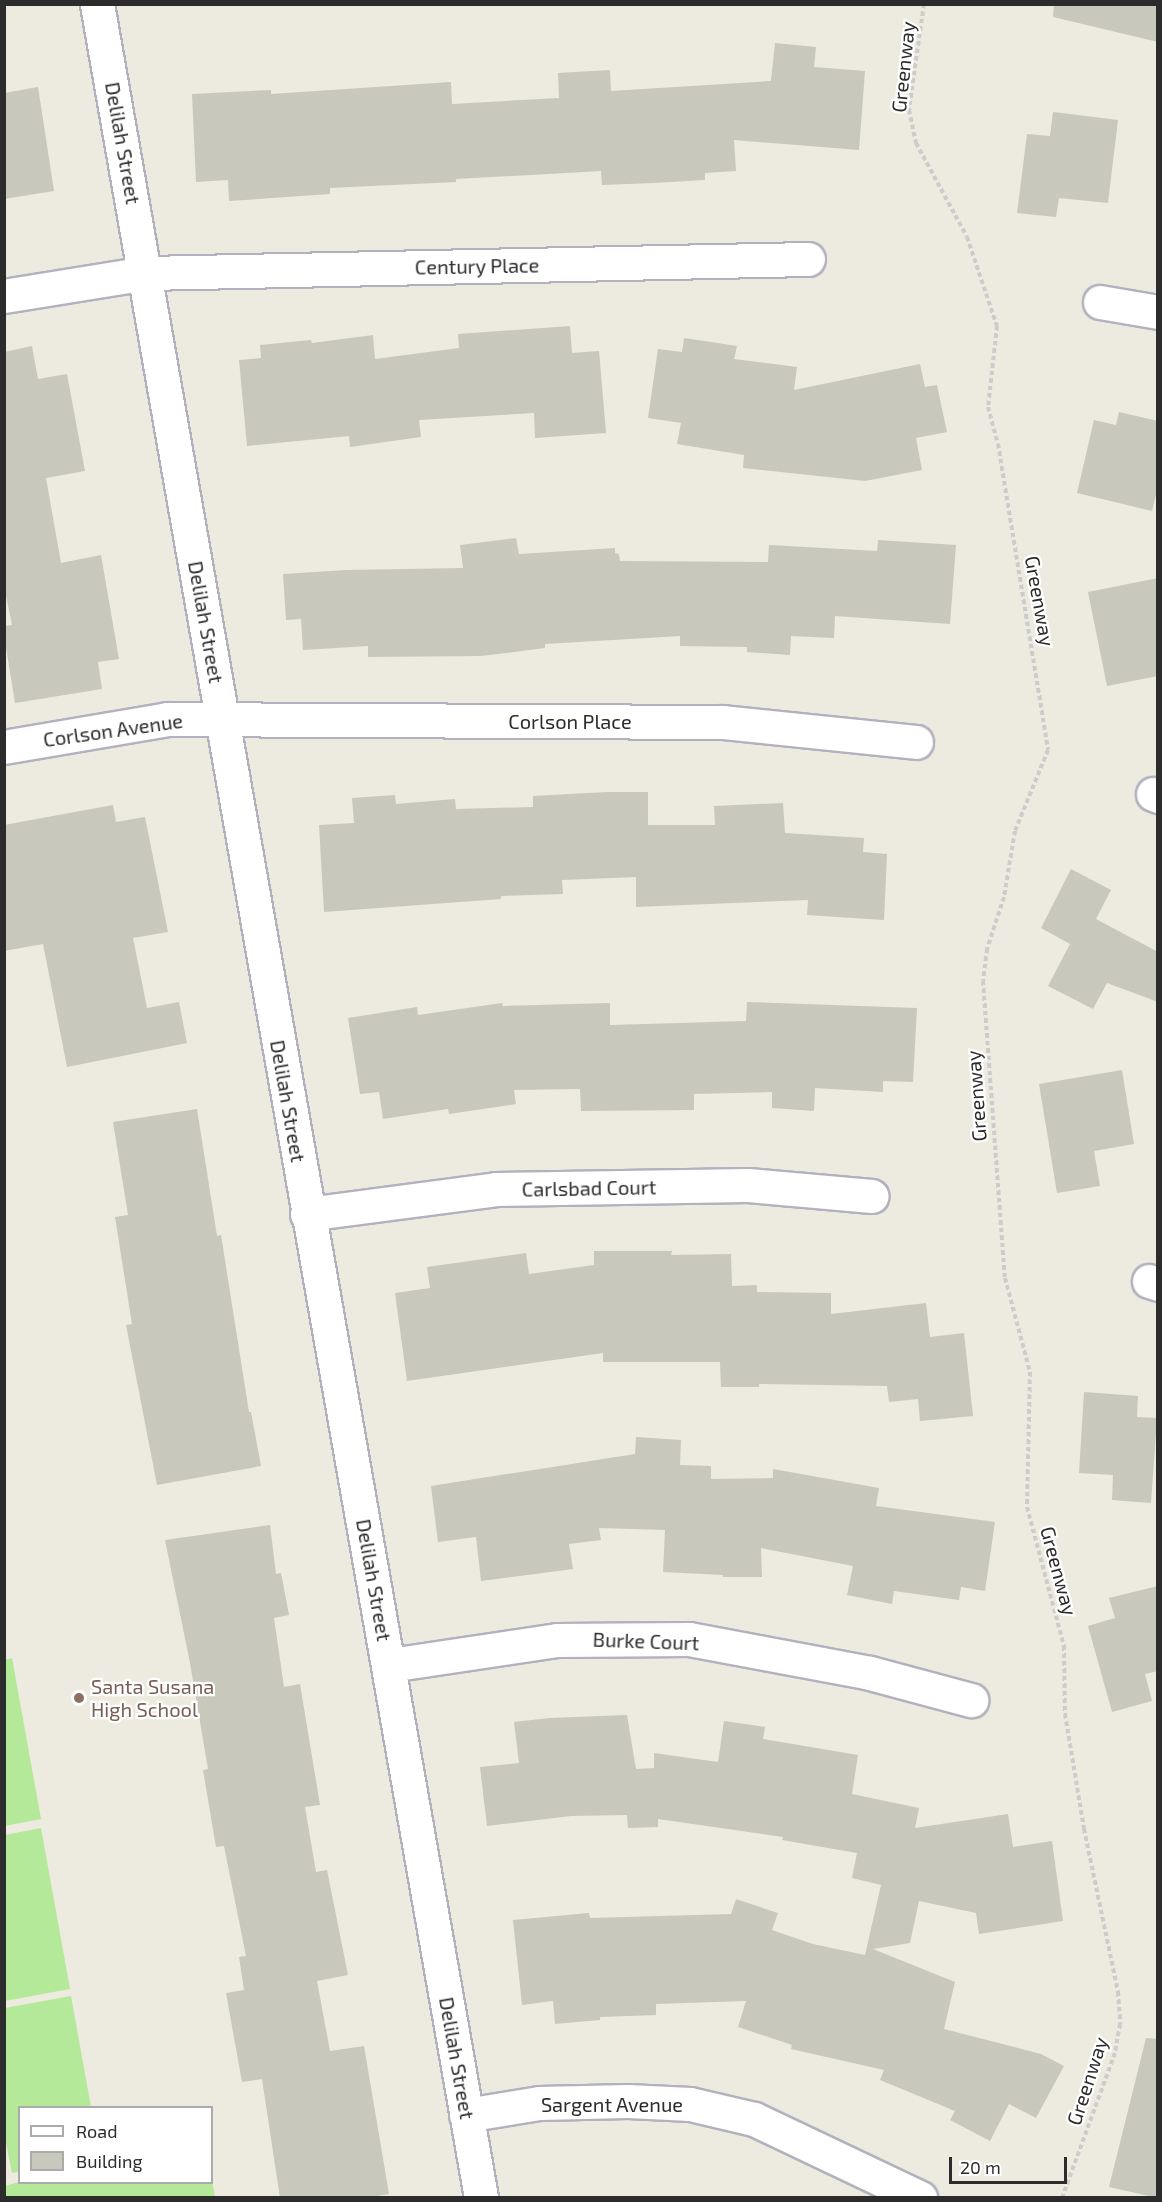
<!DOCTYPE html>
<style>
body{margin:0}
#map{position:relative;width:1162px;height:2202px;overflow:hidden;background:#edeadf;font-family:"Exo 2",sans-serif}
div>[style]{position:absolute}
.pitch>*{inset:0;background:#b4e999}
.building>*{inset:0;background:#c9c8bd}
.path>*{height:4px;margin-top:-2px;transform-origin:0;background:repeating-linear-gradient(90deg,#ccc 0 4.5px,transparent 0 7.5px)}
.roads{filter:drop-shadow(2px 0 #b2b2bf) drop-shadow(-2px 0 #b2b2bf) drop-shadow(0 2px #b2b2bf) drop-shadow(0 -2px #b2b2bf)}
.minor>*{height:33px;margin:-16.5px;padding:0 16.5px;transform-origin:16.5px;border-radius:16.5px;background:#fff}
.dots>*{width:16px;height:16px;translate:-50% -50%;box-sizing:border-box;border:3px solid #fff;border-radius:50%}
span{translate:-50% -50%;white-space:nowrap;text-align:center;line-height:1.15;-webkit-text-stroke:4.5px #fff;paint-order:stroke}
.street-label{font-size:20px;color:#2c2c2c}
.education-label{font-size:20px;color:#785e54}
.left{translate:0 -50%;text-align:left}
.frame{position:absolute;inset:0;border:6px solid #2c2c2c;pointer-events:none}
.legend{position:absolute;left:18px;top:2106px;width:195px;height:78px;box-sizing:border-box;background:#fff;border:2px solid #ababab;margin:0;padding:8px 10px;list-style:none;font-size:18px;color:#2c2c2c}
.legend li{display:flex;align-items:center;gap:12px;height:30px}
.legend b{width:30px;border:2px solid #ababab}
.scale{position:absolute;left:949px;top:2157px;width:118px;height:27px;box-sizing:border-box;border:3px solid #2c2c2c;border-top:0;padding-left:8px;font-size:18px;line-height:21px;white-space:nowrap;color:#2c2c2c;-webkit-text-stroke:4px #fff;paint-order:stroke}
</style>
<div id="map">
<div class="pitch">
<i style="clip-path:polygon(12px 1658px,41px 1819px,5px 1826px,4px 1660px)"></i>
<i style="clip-path:polygon(41px 1828px,70px 1989px,5px 2001px,5px 1835px)"></i>
<i style="clip-path:polygon(71px 1996px,91px 2107px,20px 2108px,19px 2172px,12px 2173px,4px 2133px,5px 2008px)"></i>
<i style="clip-path:polygon(212px 2181px,215px 2197px,5px 2197px,5px 2186px,19px 2182px)"></i>
</div>
<div class="building">
<i style="clip-path:polygon(1054px 4px,1158px 4px,1158px 42px,1053px 17px)"></i>
<i style="clip-path:polygon(775px 43px,816px 47px,814px 67px,865px 71px,859px 150px,734px 140px,736px 171px,705px 173px,705px 180px,653px 183px,602px 185px,601px 171px,456px 179px,456px 182px,330px 188px,330px 194px,229px 201px,228px 180px,196px 182px,192px 94px,271px 90px,271px 94px,451px 82px,452px 104px,559px 98px,558px 73px,610px 70px,611px 91px,771px 81px)"></i>
<i style="clip-path:polygon(38px 87px,54px 191px,4px 199px,4px 93px)"></i>
<i style="clip-path:polygon(1053px 112px,1118px 120px,1108px 203px,1059px 198px,1056px 217px,1017px 213px,1027px 134px,1050px 136px)"></i>
<i style="clip-path:polygon(570px 326px,572px 353px,599px 351px,606px 433px,535px 438px,534px 413px,419px 420px,421px 437px,350px 447px,349px 436px,247px 446px,239px 360px,261px 358px,260px 345px,311px 340px,312px 343px,373px 335px,375px 359px,459px 348px,458px 334px)"></i>
<i style="clip-path:polygon(684px 338px,737px 346px,734px 359px,797px 367px,794px 390px,920px 364px,925px 387px,937px 385px,947px 432px,916px 438px,922px 470px,865px 481px,743px 468px,744px 455px,677px 444px,681px 423px,648px 418px,658px 349px,682px 352px)"></i>
<i style="clip-path:polygon(32px 346px,38px 379px,67px 374px,85px 471px,46px 478px,61px 563px,101px 555px,119px 659px,98px 662px,102px 689px,15px 703px,4px 635px,4px 626px,12px 625px,4px 586px,4px 352px)"></i>
<i style="clip-path:polygon(1119px 412px,1158px 421px,1158px 486px,1152px 511px,1077px 493px,1094px 420px,1116px 425px)"></i>
<i style="clip-path:polygon(516px 538px,519px 554px,615px 548px,615px 553px,619px 554px,620px 561px,768px 562px,769px 545px,877px 551px,878px 540px,956px 545px,950px 624px,835px 616px,834px 638px,791px 636px,790px 655px,747px 652px,747px 647px,680px 646px,680px 636px,545px 644px,545px 648px,481px 656px,368px 657px,368px 646px,303px 650px,301px 619px,286px 620px,283px 574px,346px 570px,463px 568px,460px 545px)"></i>
<i style="clip-path:polygon(1158px 578px,1158px 676px,1107px 686px,1088px 592px)"></i>
<i style="clip-path:polygon(607px 792px,648px 792px,648px 825px,715px 825px,714px 806px,783px 803px,785px 833px,864px 838px,863px 852px,887px 854px,884px 920px,807px 915px,808px 900px,636px 907px,636px 877px,562px 880px,563px 894px,501px 896px,501px 899px,324px 912px,319px 825px,354px 823px,352px 798px,395px 795px,396px 804px,455px 799px,456px 809px,533px 807px,533px 796px)"></i>
<i style="clip-path:polygon(113px 805px,116px 822px,145px 817px,168px 932px,133px 938px,147px 1008px,179px 1002px,187px 1043px,67px 1067px,43px 944px,4px 951px,4px 825px)"></i>
<i style="clip-path:polygon(1071px 869px,1111px 890px,1096px 919px,1158px 952px,1158px 1002px,1107px 983px,1093px 1009px,1048px 986px,1070px 944px,1041px 928px)"></i>
<i style="clip-path:polygon(747px 1002px,917px 1008px,913px 1082px,883px 1081px,883px 1092px,815px 1088px,814px 1111px,772px 1108px,772px 1092px,694px 1094px,694px 1110px,581px 1111px,580px 1089px,514px 1090px,516px 1104px,449px 1114px,448px 1109px,383px 1119px,379px 1092px,360px 1094px,348px 1018px,417px 1007px,418px 1015px,502px 1003px,503px 1006px,610px 1003px,610px 1025px,746px 1021px)"></i>
<i style="clip-path:polygon(1122px 1070px,1134px 1144px,1094px 1151px,1100px 1186px,1057px 1193px,1039px 1084px)"></i>
<i style="clip-path:polygon(197px 1109px,217px 1236px,221px 1235px,249px 1412px,251px 1412px,261px 1466px,157px 1485px,126px 1325px,132px 1324px,115px 1217px,128px 1215px,113px 1122px)"></i>
<i style="clip-path:polygon(594px 1251px,672px 1251px,671px 1255px,731px 1254px,732px 1286px,757px 1285px,757px 1292px,831px 1293px,831px 1314px,926px 1303px,930px 1337px,964px 1333px,973px 1416px,920px 1421px,918px 1399px,889px 1402px,887px 1386px,759px 1384px,759px 1387px,721px 1387px,720px 1362px,603px 1362px,603px 1353px,407px 1381px,395px 1293px,430px 1288px,427px 1267px,526px 1253px,529px 1274px,594px 1265px)"></i>
<i style="clip-path:polygon(1084px 1392px,1138px 1396px,1137px 1417px,1157px 1418px,1151px 1503px,1112px 1500px,1113px 1475px,1079px 1473px)"></i>
<i style="clip-path:polygon(636px 1437px,681px 1440px,680px 1465px,711px 1466px,711px 1479px,773px 1478px,773px 1469px,879px 1488px,876px 1506px,995px 1522px,985px 1591px,961px 1587px,959px 1600px,894px 1591px,892px 1604px,847px 1595px,853px 1566px,761px 1548px,762px 1577px,723px 1577px,723px 1575px,663px 1572px,665px 1530px,599px 1528px,601px 1540px,569px 1544px,573px 1569px,481px 1581px,476px 1537px,438px 1542px,431px 1486px,635px 1454px)"></i>
<i style="clip-path:polygon(270px 1525px,276px 1574px,281px 1573px,289px 1615px,274px 1618px,284px 1687px,300px 1684px,320px 1805px,305px 1807px,316px 1872px,327px 1870px,348px 1975px,317px 1981px,330px 2051px,364px 2046px,389px 2194px,365px 2198px,280px 2198px,262px 2079px,242px 2082px,226px 1993px,244px 1990px,239px 1957px,246px 1956px,224px 1846px,216px 1847px,203px 1770px,208px 1769px,190px 1663px,165px 1540px)"></i>
<i style="clip-path:polygon(1158px 1586px,1158px 1671px,1145px 1674px,1152px 1701px,1112px 1712px,1088px 1626px,1115px 1618px,1109px 1598px)"></i>
<i style="clip-path:polygon(627px 1715px,636px 1769px,654px 1768px,654px 1753px,718px 1762px,724px 1721px,765px 1727px,763px 1739px,858px 1755px,852px 1794px,919px 1808px,915px 1828px,1008px 1814px,1013px 1847px,1052px 1841px,1063px 1921px,979px 1934px,976px 1913px,919px 1901px,910px 1943px,873px 1949px,955px 1982px,944px 2029px,1041px 2054px,1064px 2066px,1036px 2118px,1009px 2104px,990px 2141px,950px 2120px,955px 2111px,880px 2080px,884px 2070px,791px 2049px,792px 2045px,738px 2027px,746px 2001px,656px 2004px,656px 2015px,600px 2017px,600px 2020px,555px 2024px,553px 2001px,522px 2005px,513px 1920px,589px 1913px,590px 1918px,731px 1914px,736px 1899px,778px 1913px,772px 1930px,813px 1944px,865px 1955px,881px 1885px,852px 1878px,857px 1853px,782px 1840px,783px 1837px,658px 1819px,658px 1827px,628px 1828px,627px 1815px,571px 1816px,487px 1826px,480px 1767px,519px 1763px,514px 1722px,549px 1718px)"></i>
<i style="clip-path:polygon(1146px 2038px,1158px 2039px,1158px 2198px,1109px 2187px)"></i>
</div>
<div class="path">
<i style="left:924px;top:4px;width:107px;rotate:98.1deg"></i>
<i style="left:909px;top:110px;width:34px;rotate:78deg"></i>
<i style="left:916px;top:143px;width:107px;rotate:61.5deg"></i>
<i style="left:967px;top:237px;width:94px;rotate:71.4deg"></i>
<i style="left:997px;top:326px;width:81px;rotate:96.3deg"></i>
<i style="left:988px;top:407px;width:38px;rotate:75deg"></i>
<i style="left:998px;top:444px;width:310px;rotate:80.7deg"></i>
<i style="left:1048px;top:750px;width:87px;rotate:112.2deg"></i>
<i style="left:1015px;top:831px;width:67px;rotate:99.5deg"></i>
<i style="left:1004px;top:897px;width:55px;rotate:108.1deg"></i>
<i style="left:987px;top:949px;width:32px;rotate:97deg"></i>
<i style="left:983px;top:981px;width:298px;rotate:85.8deg"></i>
<i style="left:1005px;top:1278px;width:97px;rotate:75.1deg"></i>
<i style="left:1030px;top:1372px;width:135px;rotate:91.3deg"></i>
<i style="left:1027px;top:1507px;width:144px;rotate:75.1deg"></i>
<i style="left:1064px;top:1646px;width:68px;rotate:89.2deg"></i>
<i style="left:1065px;top:1714px;width:117px;rotate:80.6deg"></i>
<i style="left:1084px;top:1829px;width:167px;rotate:78.2deg"></i>
<i style="left:1118px;top:1992px;width:32px;rotate:86deg"></i>
<i style="left:1120px;top:2024px;width:29px;rotate:100deg"></i>
<i style="left:1115px;top:2053px;width:154px;rotate:110.1deg"></i>
</div>
<div class="roads">
<div class="minor">
<i style="left:97px;top:4px;width:2227px;rotate:80.07deg"></i>
<i style="left:4px;top:296px;width:144px;rotate:-9.2deg"></i>
<i style="left:146px;top:273px;width:662px;rotate:-1.21deg"></i>
<i style="left:1100px;top:302px;width:59px;rotate:9.8deg"></i>
<i style="left:4px;top:747px;width:165px;rotate:-9.7deg"></i>
<i style="left:167px;top:719px;width:556px;rotate:0.31deg"></i>
<i style="left:723px;top:722px;width:194px;rotate:5.9deg"></i>
<i style="left:1153px;top:794px;width:5px;rotate:22deg"></i>
<i style="left:307px;top:1214px;width:191px;rotate:-7.5deg"></i>
<i style="left:496px;top:1189px;width:252px;rotate:-0.9deg"></i>
<i style="left:748px;top:1185px;width:124px;rotate:5.1deg"></i>
<i style="left:1149px;top:1281px;width:9px;rotate:18deg"></i>
<i style="left:390px;top:1665px;width:169px;rotate:-8.5deg"></i>
<i style="left:557px;top:1640px;width:132px;rotate:-0.4deg"></i>
<i style="left:689px;top:1639px;width:184px;rotate:10.6deg"></i>
<i style="left:870px;top:1673px;width:105px;rotate:15deg"></i>
<i style="left:466px;top:2115px;width:74px;rotate:-9.3deg"></i>
<i style="left:539px;top:2103px;width:89px;rotate:-1.3deg"></i>
<i style="left:628px;top:2101px;width:62px;rotate:2.8deg"></i>
<i style="left:690px;top:2104px;width:66px;rotate:13.2deg"></i>
<i style="left:754px;top:2119px;width:184px;rotate:25.4deg"></i>
</div>
</div>
<div class="dots">
<i style="left:79px;top:1698px;background:#8d6e63"></i>
</div>
<div class="street-label">
<span style="left:903px;top:67px;rotate:-84deg">Greenway</span>
<span style="left:123px;top:143px;rotate:80deg">Delilah Street</span>
<span style="left:477px;top:266px;rotate:-1deg">Century Place</span>
<span style="left:1040px;top:601px;rotate:80deg">Greenway</span>
<span style="left:206px;top:622px;rotate:80deg">Delilah Street</span>
<span style="left:570px;top:721px">Corlson Place</span>
<span style="left:113px;top:730px;rotate:-8deg">Corlson Avenue</span>
<span style="left:976px;top:1096px;rotate:-94deg">Greenway</span>
<span style="left:288px;top:1101px;rotate:80deg">Delilah Street</span>
<span style="left:589px;top:1188px;rotate:-1deg">Carlsbad Court</span>
<span style="left:1059px;top:1571px;rotate:75deg">Greenway</span>
<span style="left:374px;top:1580px;rotate:80deg">Delilah Street</span>
<span style="left:646px;top:1641px;rotate:2deg">Burke Court</span>
<span style="left:457px;top:2058px;rotate:80deg">Delilah Street</span>
<span style="left:1087px;top:2081px;rotate:-72deg">Greenway</span>
<span style="left:612px;top:2104px">Sargent Avenue</span>
</div>
<div class="education-label">
<span class="left" style="left:91px;top:1698px">Santa Susana<br>High School</span>
</div>
<div class="frame"></div>
<ul class="legend">
<li><b style="height:8px;background:#fff"></b>Road</li>
<li><b style="height:16px;background:#c9c8bd"></b>Building</li>
</ul>
<div class="scale">20 m</div>
</div>
